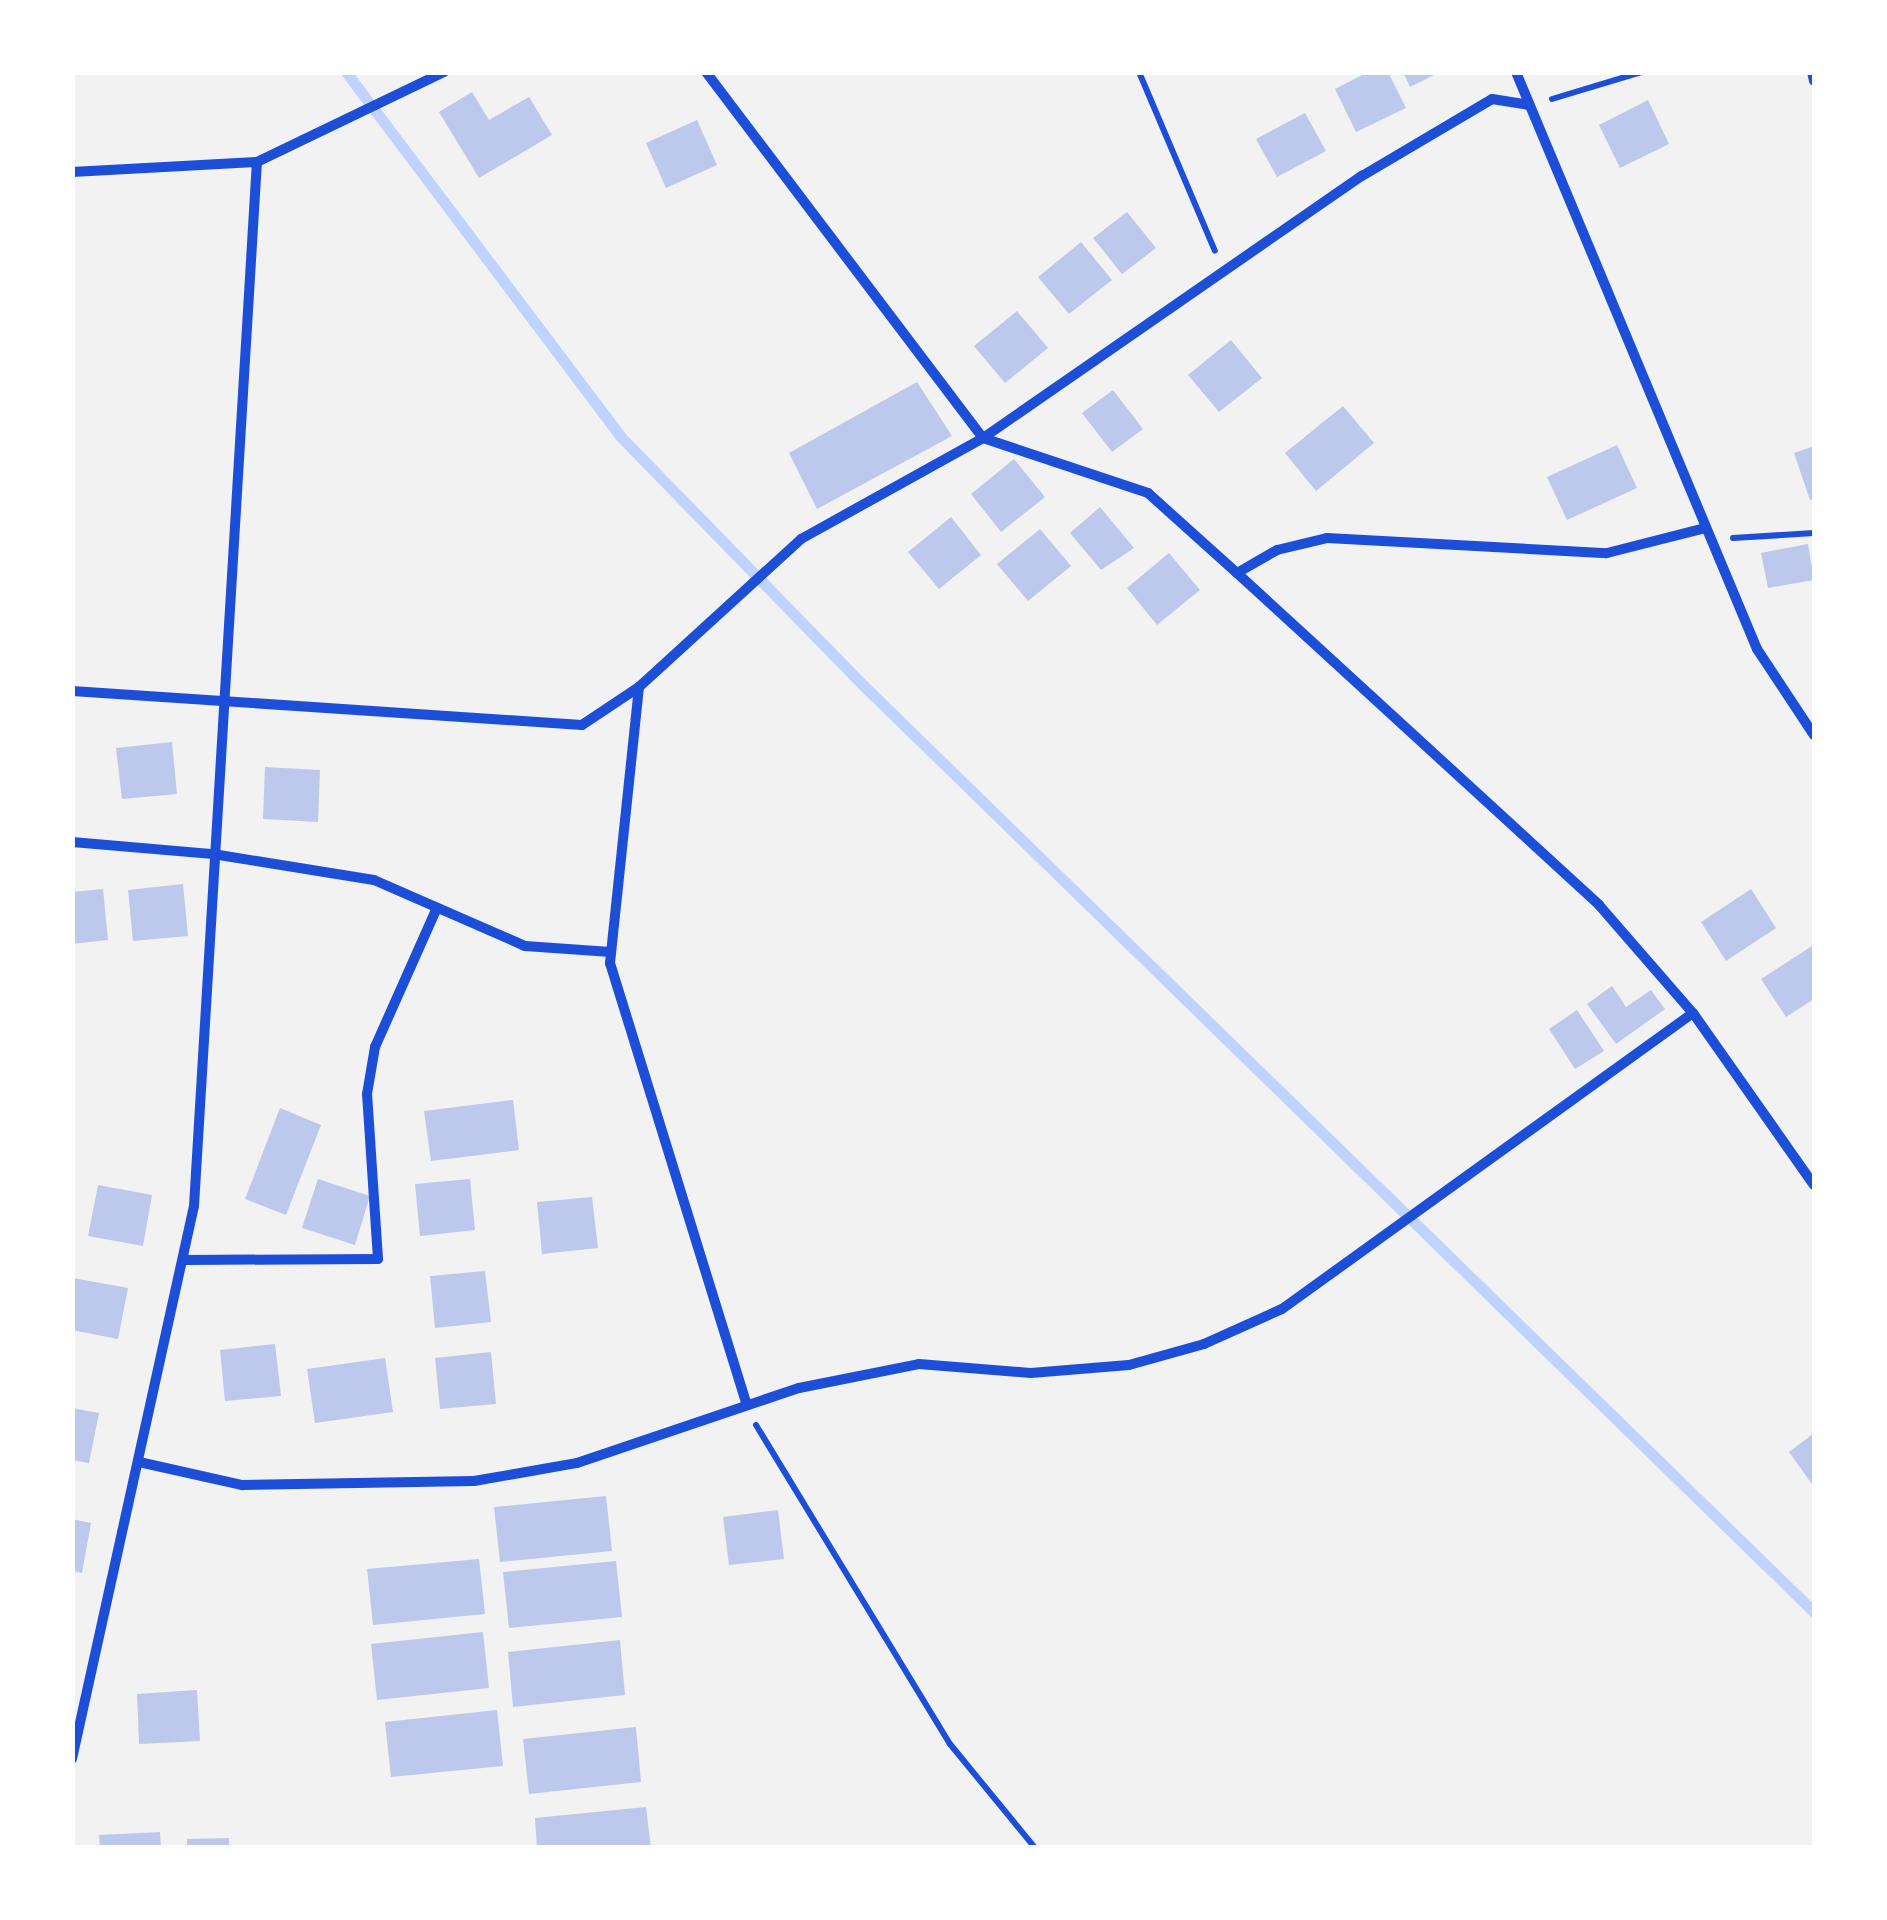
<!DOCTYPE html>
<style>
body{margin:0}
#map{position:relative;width:1887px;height:1920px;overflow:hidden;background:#f2f2f2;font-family:Helvetica,sans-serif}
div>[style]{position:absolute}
.stream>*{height:11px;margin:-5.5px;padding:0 5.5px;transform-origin:5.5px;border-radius:5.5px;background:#bfd3fe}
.building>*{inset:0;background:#bdc9ec}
.path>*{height:6px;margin:-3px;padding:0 3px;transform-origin:3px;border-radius:3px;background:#1d4ed8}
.minor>*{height:10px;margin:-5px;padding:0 5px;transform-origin:5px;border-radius:5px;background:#1d4ed8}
span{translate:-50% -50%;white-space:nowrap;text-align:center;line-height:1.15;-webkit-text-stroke:8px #fff;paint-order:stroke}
.frame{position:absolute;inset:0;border:75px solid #fff;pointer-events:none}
</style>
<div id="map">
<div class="stream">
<i style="left:346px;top:72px;width:456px;rotate:53deg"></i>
<i style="left:620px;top:436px;width:348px;rotate:45.7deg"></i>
<i style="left:863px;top:685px;width:1328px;rotate:44.27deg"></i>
</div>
<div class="building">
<i style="clip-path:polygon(1368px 72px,1388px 72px,1406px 108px,1356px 132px,1335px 89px)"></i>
<i style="clip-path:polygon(1403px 72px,1440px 72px,1410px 87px)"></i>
<i style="clip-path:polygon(472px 92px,489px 120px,529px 97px,552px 135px,479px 178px,439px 112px)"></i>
<i style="clip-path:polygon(1648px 100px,1669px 144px,1620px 168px,1599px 125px)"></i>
<i style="clip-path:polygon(1305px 113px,1326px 151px,1277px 177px,1256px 139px)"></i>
<i style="clip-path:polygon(697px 120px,717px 165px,666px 188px,646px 143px)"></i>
<i style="clip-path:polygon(1127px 212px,1156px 248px,1122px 274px,1093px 238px)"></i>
<i style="clip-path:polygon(1081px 242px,1112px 280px,1069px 314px,1038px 277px)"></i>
<i style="clip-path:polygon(1017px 311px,1048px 348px,1005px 383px,974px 346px)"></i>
<i style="clip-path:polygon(1231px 340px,1262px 378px,1219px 412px,1188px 375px)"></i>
<i style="clip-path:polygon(917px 382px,952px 436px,817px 509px,789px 453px)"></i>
<i style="clip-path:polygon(1113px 390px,1143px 429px,1112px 452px,1082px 413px)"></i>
<i style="clip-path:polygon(1343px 406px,1374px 443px,1316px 491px,1285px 453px)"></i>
<i style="clip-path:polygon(1617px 445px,1637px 488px,1567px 520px,1547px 477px)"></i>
<i style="clip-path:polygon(1814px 446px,1814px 499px,1810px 500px,1794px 453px)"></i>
<i style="clip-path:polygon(1014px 459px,1045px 497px,1001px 532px,971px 494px)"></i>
<i style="clip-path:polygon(1100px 507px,1134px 548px,1101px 570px,1070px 533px)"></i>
<i style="clip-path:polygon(951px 517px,981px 555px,939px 589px,908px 552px)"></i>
<i style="clip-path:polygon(1040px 529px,1071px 566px,1028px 601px,997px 564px)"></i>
<i style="clip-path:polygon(1808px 544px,1814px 580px,1768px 588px,1761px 553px)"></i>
<i style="clip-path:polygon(1169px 553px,1200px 590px,1157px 625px,1127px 588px)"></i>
<i style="clip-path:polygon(172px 742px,177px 794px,122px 799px,116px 748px)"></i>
<i style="clip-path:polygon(265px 767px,320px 770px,318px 822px,263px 819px)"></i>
<i style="clip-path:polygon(183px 884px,188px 936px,133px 941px,128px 890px)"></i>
<i style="clip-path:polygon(103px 889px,108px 940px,72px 944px,72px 892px)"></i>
<i style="clip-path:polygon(1751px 889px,1776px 928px,1726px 961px,1701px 922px)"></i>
<i style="clip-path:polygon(1812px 946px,1814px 999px,1786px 1017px,1761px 979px)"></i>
<i style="clip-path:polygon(1612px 986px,1626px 1007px,1651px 990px,1665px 1009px,1616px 1044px,1587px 1004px)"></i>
<i style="clip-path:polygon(1577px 1010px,1604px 1051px,1575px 1069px,1549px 1029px)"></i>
<i style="clip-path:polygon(513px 1100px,519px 1150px,431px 1161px,424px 1111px)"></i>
<i style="clip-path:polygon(280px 1108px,321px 1125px,286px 1215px,245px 1199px)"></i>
<i style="clip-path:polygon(318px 1179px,370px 1196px,355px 1245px,302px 1228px)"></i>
<i style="clip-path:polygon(470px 1179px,475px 1230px,420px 1236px,415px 1184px)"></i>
<i style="clip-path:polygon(98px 1185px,152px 1195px,143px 1246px,88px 1236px)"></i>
<i style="clip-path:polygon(592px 1197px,598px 1248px,542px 1254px,537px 1202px)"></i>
<i style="clip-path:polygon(485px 1271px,491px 1322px,435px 1328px,430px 1276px)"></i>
<i style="clip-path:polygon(73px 1278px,128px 1288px,118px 1339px,72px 1330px)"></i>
<i style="clip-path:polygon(275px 1344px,281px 1396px,225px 1401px,220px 1350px)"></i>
<i style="clip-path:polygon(491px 1352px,496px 1404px,440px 1409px,435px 1358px)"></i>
<i style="clip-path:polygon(385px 1358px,393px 1412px,315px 1423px,307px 1369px)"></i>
<i style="clip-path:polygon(72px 1408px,99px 1413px,89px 1463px,72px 1460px)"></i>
<i style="clip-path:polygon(1814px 1433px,1814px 1487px,1789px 1452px)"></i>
<i style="clip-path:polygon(606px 1496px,612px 1551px,500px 1562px,494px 1507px)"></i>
<i style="clip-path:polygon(778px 1510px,784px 1559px,729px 1565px,723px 1517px)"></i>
<i style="clip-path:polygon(72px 1519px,91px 1523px,82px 1573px,72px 1571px)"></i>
<i style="clip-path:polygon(479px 1559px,485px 1614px,373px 1625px,367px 1569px)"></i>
<i style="clip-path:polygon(616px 1561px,622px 1617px,509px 1628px,503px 1572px)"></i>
<i style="clip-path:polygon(483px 1632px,489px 1688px,377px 1700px,371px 1644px)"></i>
<i style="clip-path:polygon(620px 1640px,625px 1695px,513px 1707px,508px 1652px)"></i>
<i style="clip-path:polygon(197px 1690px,200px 1741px,139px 1744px,137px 1694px)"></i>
<i style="clip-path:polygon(497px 1710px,503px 1766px,391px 1777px,385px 1722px)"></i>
<i style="clip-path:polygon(636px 1727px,641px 1782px,529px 1794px,523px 1739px)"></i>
<i style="clip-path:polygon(646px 1807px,651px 1848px,537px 1848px,535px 1818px)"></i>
<i style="clip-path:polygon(160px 1832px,161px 1848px,100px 1848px,99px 1835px)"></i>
<i style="clip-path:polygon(229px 1838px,229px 1848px,187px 1848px,187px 1839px)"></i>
</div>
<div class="path">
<i style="left:1139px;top:72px;width:194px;rotate:67deg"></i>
<i style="left:1552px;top:99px;width:94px;rotate:-16.7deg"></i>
<i style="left:1733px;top:538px;width:81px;rotate:-3.5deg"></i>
<i style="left:756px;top:1425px;width:373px;rotate:58.7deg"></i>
<i style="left:950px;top:1744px;width:134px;rotate:50.7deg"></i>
</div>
<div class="minor">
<i style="left:706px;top:72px;width:459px;rotate:52.9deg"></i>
<i style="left:983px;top:438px;width:174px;rotate:18.4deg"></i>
<i style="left:1148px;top:493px;width:120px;rotate:42deg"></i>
<i style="left:1237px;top:573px;width:491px;rotate:42.5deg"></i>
<i style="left:1599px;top:905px;width:143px;rotate:49deg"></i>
<i style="left:1693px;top:1013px;width:210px;rotate:54.9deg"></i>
<i style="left:1516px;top:72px;width:625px;rotate:67.33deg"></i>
<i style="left:1757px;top:649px;width:103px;rotate:56.5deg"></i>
<i style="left:1812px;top:72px;width:9px;rotate:77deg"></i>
<i style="left:72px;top:172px;width:185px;rotate:-3.1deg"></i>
<i style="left:257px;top:162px;width:208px;rotate:-25.7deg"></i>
<i style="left:1237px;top:573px;width:46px;rotate:-29.9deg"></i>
<i style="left:1277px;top:550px;width:51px;rotate:-13.5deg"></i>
<i style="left:1327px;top:538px;width:280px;rotate:3.1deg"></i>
<i style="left:1607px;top:553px;width:101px;rotate:-14.3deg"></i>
<i style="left:639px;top:687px;width:278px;rotate:96deg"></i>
<i style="left:610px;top:963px;width:463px;rotate:72.8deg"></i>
<i style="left:72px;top:691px;width:511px;rotate:3.81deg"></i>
<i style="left:582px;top:725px;width:69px;rotate:-33.7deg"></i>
<i style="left:639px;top:687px;width:219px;rotate:-42.4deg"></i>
<i style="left:801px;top:539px;width:208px;rotate:-29deg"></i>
<i style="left:983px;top:438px;width:461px;rotate:-34.7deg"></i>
<i style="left:1362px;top:176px;width:151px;rotate:-30.6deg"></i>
<i style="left:1492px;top:99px;width:38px;rotate:9deg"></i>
<i style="left:72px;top:842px;width:142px;rotate:4.9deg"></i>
<i style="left:213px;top:854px;width:163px;rotate:9.2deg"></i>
<i style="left:374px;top:880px;width:165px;rotate:23.6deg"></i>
<i style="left:525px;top:946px;width:86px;rotate:4deg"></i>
<i style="left:184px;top:1260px;width:194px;rotate:-0.3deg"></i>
<i style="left:378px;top:1259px;width:165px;rotate:-93.8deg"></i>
<i style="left:367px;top:1094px;width:48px;rotate:-80.3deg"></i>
<i style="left:375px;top:1047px;width:152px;rotate:-66deg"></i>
<i style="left:139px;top:1462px;width:106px;rotate:12.6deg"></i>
<i style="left:242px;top:1485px;width:232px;rotate:-1deg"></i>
<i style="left:474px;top:1481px;width:105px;rotate:-9.9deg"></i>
<i style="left:577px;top:1463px;width:234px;rotate:-18.7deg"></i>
<i style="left:799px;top:1388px;width:122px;rotate:-11.3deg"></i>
<i style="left:919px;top:1364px;width:112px;rotate:4.6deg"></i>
<i style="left:1031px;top:1373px;width:98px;rotate:-4.7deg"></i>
<i style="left:1129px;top:1365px;width:78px;rotate:-15.6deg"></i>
<i style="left:1204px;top:1344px;width:85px;rotate:-24.2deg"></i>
<i style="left:1282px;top:1309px;width:506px;rotate:-35.76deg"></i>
<i style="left:72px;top:1759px;width:566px;rotate:-77.56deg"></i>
<i style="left:194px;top:1206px;width:1046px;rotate:-86.55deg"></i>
</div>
<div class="frame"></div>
</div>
